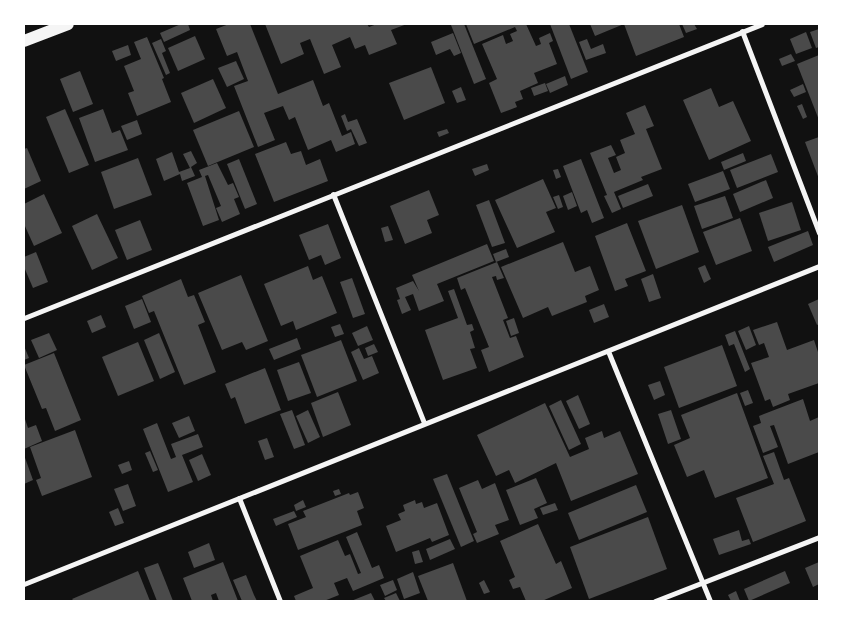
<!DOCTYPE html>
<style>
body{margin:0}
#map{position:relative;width:843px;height:625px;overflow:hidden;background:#111;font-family:Figtree,sans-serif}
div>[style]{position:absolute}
.building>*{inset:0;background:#4a4a4a}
.minor>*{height:5px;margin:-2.5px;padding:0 2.5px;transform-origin:2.5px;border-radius:2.5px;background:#f5f5f5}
.primary>*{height:12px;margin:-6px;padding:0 6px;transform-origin:6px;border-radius:6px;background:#f5f5f5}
span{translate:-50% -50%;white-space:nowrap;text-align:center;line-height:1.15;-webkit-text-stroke:5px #fff;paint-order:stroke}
.frame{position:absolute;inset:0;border:25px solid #fff;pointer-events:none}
</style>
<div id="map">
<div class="building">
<i style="clip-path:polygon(181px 24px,188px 24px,190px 30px,164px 42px,160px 33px)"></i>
<i style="clip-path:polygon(229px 24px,250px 24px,278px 94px,313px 80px,323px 106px,329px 103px,342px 136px,351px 132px,355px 144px,336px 152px,331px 140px,308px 150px,295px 117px,289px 120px,283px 106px,264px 113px,275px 140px,258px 147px,234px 86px,248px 81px,237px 52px,227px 56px,216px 29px)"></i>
<i style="clip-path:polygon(265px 24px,367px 24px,369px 27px,377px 24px,407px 24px,391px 30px,397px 44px,369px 55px,365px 45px,355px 49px,350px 37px,332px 45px,341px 67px,324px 74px,310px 39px,300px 43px,304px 54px,281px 64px)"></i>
<i style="clip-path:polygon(455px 24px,464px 24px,486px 79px,474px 84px,451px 25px)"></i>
<i style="clip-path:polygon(466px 24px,526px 24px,536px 46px,541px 44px,539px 38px,550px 33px,553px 41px,549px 43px,557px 64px,534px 73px,538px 83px,520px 91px,523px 99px,515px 102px,517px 107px,501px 113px,489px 83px,497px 79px,482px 44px,503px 35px,506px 44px,513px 41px,510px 34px,517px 31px,515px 27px,474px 44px)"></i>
<i style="clip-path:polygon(550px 24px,569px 24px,588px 72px,571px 79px)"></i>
<i style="clip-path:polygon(590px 24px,679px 24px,684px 37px,636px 56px,624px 24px,595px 36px)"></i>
<i style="clip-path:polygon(682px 24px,694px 24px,697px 29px,686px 33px)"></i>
<i style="clip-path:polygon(819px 29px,819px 47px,816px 48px,810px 32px)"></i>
<i style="clip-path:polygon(806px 32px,812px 48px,796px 54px,790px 39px)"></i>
<i style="clip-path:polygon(453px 33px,461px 53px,454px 56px,450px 49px,436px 55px,431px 42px)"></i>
<i style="clip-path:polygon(195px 36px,205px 59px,178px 71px,168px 48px)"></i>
<i style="clip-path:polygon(147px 37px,164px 78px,162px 79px,171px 102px,137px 116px,128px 93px,134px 91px,124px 66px,141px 59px,134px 42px)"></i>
<i style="clip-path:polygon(161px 39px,166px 51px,162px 53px,170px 73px,166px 75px,152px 43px)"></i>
<i style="clip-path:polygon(587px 39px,591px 49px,603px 44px,606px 53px,586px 60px,579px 42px)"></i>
<i style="clip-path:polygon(128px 45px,131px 55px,116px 61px,112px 51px)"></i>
<i style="clip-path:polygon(791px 54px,795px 61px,782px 66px,779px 59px)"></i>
<i style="clip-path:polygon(819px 55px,819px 120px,797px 64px)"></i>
<i style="clip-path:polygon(236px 61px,244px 79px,227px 87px,218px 68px)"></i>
<i style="clip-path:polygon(431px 67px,445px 103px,404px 120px,389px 83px)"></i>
<i style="clip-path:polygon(80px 71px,93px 104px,73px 112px,60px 79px)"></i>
<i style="clip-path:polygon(565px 76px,568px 85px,550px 93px,546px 84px)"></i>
<i style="clip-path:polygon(213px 79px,226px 108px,194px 123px,181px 93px)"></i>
<i style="clip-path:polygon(545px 83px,548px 91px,534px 96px,531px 88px)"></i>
<i style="clip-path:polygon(803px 84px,806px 92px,794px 97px,790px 90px)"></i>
<i style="clip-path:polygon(461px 87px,466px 100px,457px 103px,452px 91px)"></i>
<i style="clip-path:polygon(711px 88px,719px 107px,733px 101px,751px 141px,709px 160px,683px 100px)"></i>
<i style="clip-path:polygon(802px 104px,807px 117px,803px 119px,797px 106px)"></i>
<i style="clip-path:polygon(645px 105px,654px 126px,646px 129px,662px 169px,641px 177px,643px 180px,614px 192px,621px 209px,612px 213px,604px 196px,607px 195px,590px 153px,611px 145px,616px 155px,608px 158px,614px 173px,621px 170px,616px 157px,625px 153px,620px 140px,635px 134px,626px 113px)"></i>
<i style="clip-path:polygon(65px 109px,89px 165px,69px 173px,46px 117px)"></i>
<i style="clip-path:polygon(103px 109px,112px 133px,120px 130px,128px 150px,95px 162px,79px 118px)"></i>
<i style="clip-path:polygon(239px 111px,254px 147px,208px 166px,193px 130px)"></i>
<i style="clip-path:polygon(345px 114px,348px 122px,357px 119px,367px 143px,359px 146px,351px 129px,347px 131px,341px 116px)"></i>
<i style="clip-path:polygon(137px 120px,142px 134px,127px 140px,121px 126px)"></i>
<i style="clip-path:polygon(447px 129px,449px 133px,439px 137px,437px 132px)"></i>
<i style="clip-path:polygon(819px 137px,819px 179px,805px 142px)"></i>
<i style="clip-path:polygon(286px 142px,291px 154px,301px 151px,306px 165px,320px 159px,328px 181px,274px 202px,255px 154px)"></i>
<i style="clip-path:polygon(27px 148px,41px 181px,24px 189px,24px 149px)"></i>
<i style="clip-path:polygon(191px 151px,197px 163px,191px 167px,195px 176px,182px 181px,180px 174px,164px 181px,156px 159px,172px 152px,179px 172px,190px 168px,183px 154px)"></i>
<i style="clip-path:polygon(743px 153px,746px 161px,724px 170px,721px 162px)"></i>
<i style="clip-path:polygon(771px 154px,778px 172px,737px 188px,730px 170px)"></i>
<i style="clip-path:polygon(138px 158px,152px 195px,114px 209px,101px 172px)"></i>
<i style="clip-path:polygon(239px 159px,257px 204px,245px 209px,227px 164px)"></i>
<i style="clip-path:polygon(581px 159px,604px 218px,592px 223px,587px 210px,581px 213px,563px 166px)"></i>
<i style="clip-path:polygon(217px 163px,228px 185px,233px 183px,239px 197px,234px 199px,240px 214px,222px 222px,216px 208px,221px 206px,208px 175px,205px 176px,219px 220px,203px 226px,187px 183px,202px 177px,199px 170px)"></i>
<i style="clip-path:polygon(487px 164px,489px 170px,475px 176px,472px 169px)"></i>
<i style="clip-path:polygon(558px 169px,561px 177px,556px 179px,553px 170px)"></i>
<i style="clip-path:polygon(723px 171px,730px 189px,695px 202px,688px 184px)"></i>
<i style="clip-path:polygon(543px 179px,556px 208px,546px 212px,555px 232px,517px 248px,495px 200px)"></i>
<i style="clip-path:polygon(766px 180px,773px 198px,740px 212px,733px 194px)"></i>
<i style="clip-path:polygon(648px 184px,653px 196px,623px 208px,618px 196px)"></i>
<i style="clip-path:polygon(429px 190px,439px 215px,427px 220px,432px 233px,405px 244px,390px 206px)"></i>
<i style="clip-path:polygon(572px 192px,577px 206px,568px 210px,563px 196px)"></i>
<i style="clip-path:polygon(44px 194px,62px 233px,34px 246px,24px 224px,24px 204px)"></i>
<i style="clip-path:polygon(559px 195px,563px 207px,558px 209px,553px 197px)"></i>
<i style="clip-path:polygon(725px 196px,733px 218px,702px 229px,694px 206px)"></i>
<i style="clip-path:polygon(489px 200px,505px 243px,492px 247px,476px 205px)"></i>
<i style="clip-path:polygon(792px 202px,801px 230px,768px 241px,759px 213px)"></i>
<i style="clip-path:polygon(682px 205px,699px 252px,656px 269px,638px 221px)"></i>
<i style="clip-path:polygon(97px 214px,118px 258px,92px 270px,72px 226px)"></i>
<i style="clip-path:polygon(740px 218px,752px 251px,716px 265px,703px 232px)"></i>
<i style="clip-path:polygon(140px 220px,152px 250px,127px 260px,115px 230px)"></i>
<i style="clip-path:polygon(627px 223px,646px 271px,625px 279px,628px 286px,615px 291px,595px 236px)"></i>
<i style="clip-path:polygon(328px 224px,341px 258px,325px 265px,321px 255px,309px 260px,299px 235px)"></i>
<i style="clip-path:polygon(388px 226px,393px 240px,385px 242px,381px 228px)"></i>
<i style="clip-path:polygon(808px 231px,813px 245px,774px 262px,768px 247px)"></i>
<i style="clip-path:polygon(563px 242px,575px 272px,590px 266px,599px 290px,585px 296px,587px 302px,552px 316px,548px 307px,523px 318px,501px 267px)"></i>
<i style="clip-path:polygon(487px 244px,494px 261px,437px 284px,444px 301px,419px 311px,413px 294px,405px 297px,411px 310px,402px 314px,397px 300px,400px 299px,396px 288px,413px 281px,419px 291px,412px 275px)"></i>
<i style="clip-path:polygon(506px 249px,509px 257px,496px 262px,493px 254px)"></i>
<i style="clip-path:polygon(36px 252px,48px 282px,33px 288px,24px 267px,24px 257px)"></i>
<i style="clip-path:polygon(497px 262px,504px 278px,497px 280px,496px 276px,492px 277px,508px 318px,503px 320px,510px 338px,516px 336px,524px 357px,489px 372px,481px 350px,489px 347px,465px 288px,461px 290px,457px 278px)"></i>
<i style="clip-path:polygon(705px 265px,711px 279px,704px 283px,698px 268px)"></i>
<i style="clip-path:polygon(308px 266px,313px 280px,322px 276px,337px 313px,296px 330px,293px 321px,281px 326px,264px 284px)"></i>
<i style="clip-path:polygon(653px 274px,661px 298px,649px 302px,641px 279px)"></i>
<i style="clip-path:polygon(241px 275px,268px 341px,246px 350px,242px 342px,222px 350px,198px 293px)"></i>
<i style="clip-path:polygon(352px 278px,365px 314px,353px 318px,340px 282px)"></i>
<i style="clip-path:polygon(181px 279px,188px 297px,194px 295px,205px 322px,198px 325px,216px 372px,184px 385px,154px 311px,149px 313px,142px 296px)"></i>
<i style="clip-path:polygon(454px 289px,467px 325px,472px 324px,474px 330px,470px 332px,475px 348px,470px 349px,477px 368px,443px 380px,425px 330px,458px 318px,448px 291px)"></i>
<i style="clip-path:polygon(142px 299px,151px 322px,134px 329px,125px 306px)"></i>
<i style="clip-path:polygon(819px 299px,819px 324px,817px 325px,808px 304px)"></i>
<i style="clip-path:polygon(604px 304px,609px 317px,594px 323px,589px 310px)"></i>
<i style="clip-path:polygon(101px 315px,106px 327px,92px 333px,87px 321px)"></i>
<i style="clip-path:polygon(514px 318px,519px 333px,511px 336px,506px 321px)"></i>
<i style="clip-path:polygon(777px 322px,787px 350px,814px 340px,819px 355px,819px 383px,788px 394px,790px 400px,773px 407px,770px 399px,765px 401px,751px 363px,769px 357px,764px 343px,759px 345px,753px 330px)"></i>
<i style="clip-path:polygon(340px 324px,344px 334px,335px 337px,331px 327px)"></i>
<i style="clip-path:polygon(367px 326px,373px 340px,358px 346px,352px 333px)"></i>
<i style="clip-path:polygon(749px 326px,756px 345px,746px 350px,738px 331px)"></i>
<i style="clip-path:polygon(735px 331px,750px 369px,745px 372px,734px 344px,729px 346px,725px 335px)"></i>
<i style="clip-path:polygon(49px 333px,57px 350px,39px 358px,31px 340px)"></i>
<i style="clip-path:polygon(159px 333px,175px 372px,160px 379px,144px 340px)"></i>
<i style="clip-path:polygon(297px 338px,301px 349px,274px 360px,269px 349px)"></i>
<i style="clip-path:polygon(341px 340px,357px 381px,317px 397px,301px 355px)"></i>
<i style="clip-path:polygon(138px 342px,154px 381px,118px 396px,102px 357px)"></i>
<i style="clip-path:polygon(374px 344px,378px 352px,368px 356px,365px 348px)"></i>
<i style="clip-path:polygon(722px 345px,737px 386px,679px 408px,664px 367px)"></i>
<i style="clip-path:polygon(24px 346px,29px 358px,24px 360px)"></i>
<i style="clip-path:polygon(359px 348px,364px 359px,372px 356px,379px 373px,363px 380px,351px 352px)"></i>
<i style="clip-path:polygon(54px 353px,81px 420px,55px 431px,46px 408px,42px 409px,24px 365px)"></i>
<i style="clip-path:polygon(299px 362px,311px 393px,288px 401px,277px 370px)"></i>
<i style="clip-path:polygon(265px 368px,281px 410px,245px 424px,235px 397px,231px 399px,225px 384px)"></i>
<i style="clip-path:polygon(660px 381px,665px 395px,654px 400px,648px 385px)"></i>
<i style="clip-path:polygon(748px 390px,753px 403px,745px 406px,740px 393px)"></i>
<i style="clip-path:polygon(338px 392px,351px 425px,323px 437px,311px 403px)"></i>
<i style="clip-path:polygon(737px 393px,768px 478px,715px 498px,704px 470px,687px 477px,674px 445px,690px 438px,681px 415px)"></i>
<i style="clip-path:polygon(578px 395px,590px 424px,579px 429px,566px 401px)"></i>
<i style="clip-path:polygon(803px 399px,810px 421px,819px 417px,819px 452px,788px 464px,774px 425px,770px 426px,778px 447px,763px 453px,753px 426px,761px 423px,759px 416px)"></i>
<i style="clip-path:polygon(561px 400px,581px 444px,569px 450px,549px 406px)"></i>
<i style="clip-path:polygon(545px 403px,570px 457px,589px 449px,585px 438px,602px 431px,604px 438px,620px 431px,638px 474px,571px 501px,556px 463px,515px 483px,509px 470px,496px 476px,477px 435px)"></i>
<i style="clip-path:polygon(292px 410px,305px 445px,294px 449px,280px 414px)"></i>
<i style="clip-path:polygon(308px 410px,320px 437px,308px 443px,296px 416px)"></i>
<i style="clip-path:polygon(671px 410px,681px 439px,668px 444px,658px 414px)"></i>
<i style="clip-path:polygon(24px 416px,28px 428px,36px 425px,42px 441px,24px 449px)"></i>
<i style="clip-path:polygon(189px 416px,195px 431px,179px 438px,172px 423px)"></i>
<i style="clip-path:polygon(157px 423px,171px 459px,176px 457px,171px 444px,198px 434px,203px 447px,182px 455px,193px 482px,168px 492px,143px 429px)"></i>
<i style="clip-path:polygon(75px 430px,92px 477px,42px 496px,36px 480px,41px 478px,30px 447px)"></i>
<i style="clip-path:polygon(267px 438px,274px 457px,265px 460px,258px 441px)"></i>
<i style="clip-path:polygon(150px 451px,158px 470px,153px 472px,145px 453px)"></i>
<i style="clip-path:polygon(774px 452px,784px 480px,789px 478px,806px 521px,753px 542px,736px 498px,774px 484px,763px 456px)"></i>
<i style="clip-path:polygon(202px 454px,211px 475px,198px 481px,189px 460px)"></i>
<i style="clip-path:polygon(24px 455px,33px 480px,24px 484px)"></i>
<i style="clip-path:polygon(129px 461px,132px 470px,122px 474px,118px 465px)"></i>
<i style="clip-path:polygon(447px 474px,474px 541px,461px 547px,433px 479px)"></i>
<i style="clip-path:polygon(536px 478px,547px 503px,534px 509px,538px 518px,520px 525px,506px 490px)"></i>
<i style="clip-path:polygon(478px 480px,482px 489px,495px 483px,509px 520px,495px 525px,499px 534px,477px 543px,473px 534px,477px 532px,459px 488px)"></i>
<i style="clip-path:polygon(128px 484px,136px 506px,123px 511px,114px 489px)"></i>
<i style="clip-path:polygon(636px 485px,647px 512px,579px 540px,568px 513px)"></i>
<i style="clip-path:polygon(339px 489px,341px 494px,335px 496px,333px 491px)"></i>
<i style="clip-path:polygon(358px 492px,364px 508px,357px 511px,362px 525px,298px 550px,288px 524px,306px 517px,303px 511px,349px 493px,350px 495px)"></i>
<i style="clip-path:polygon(303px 500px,306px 507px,296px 511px,294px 505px)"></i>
<i style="clip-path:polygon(415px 500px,416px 504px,422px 502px,424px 508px,437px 503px,449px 535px,432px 542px,430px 538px,396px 552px,386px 526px,401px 520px,398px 514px,405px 511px,403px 505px)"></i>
<i style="clip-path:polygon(555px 503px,558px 510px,543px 515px,540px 508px)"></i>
<i style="clip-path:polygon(118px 508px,124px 523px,115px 526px,109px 512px)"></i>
<i style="clip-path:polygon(294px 511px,297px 517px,276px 526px,273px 519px)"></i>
<i style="clip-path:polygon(648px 517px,667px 569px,589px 599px,570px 547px)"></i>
<i style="clip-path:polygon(538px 524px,556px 564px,561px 561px,572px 588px,542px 601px,526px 601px,520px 587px,513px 589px,509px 580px,515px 577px,500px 541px)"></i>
<i style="clip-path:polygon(739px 530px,742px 541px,749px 539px,751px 544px,719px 555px,713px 539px)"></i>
<i style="clip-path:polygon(357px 532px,372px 568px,379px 565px,384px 578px,353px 591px,347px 578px,334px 583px,339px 595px,324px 601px,296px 601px,294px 596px,313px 588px,300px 556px,338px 540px,345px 556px,350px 554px,358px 574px,361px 573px,346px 537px)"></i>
<i style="clip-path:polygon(450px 539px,455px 549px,430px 560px,426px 549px)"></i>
<i style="clip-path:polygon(209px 543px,215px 560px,194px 568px,188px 552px)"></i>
<i style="clip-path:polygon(419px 550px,423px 562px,415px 564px,412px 552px)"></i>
<i style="clip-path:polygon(223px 562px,238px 601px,219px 601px,216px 593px,211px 595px,213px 601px,192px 601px,183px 578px)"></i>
<i style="clip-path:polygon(819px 562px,819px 584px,813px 587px,805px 568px)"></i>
<i style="clip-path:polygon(158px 563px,166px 583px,173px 601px,157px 601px,144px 568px)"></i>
<i style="clip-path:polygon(453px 563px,467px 601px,428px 601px,418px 576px)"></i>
<i style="clip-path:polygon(138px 571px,150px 601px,74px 601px,72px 599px)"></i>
<i style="clip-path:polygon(785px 571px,790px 583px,749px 601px,744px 589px)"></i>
<i style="clip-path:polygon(413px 572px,420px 593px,404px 599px,397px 579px)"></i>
<i style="clip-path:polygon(246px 575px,254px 595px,257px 601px,242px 601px,233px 580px)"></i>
<i style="clip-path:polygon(393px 580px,397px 590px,385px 596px,380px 585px)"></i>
<i style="clip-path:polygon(484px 580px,490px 592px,484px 594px,479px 583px)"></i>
<i style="clip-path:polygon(736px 591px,740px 601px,731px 601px,728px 595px)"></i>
<i style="clip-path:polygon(371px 593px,375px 601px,351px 601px)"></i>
<i style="clip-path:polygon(396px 593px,400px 601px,386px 601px,384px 598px)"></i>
</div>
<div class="minor">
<i style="left:742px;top:31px;width:216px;rotate:69.1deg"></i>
<i style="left:333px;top:194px;width:246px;rotate:68.3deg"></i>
<i style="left:24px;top:318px;width:794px;rotate:-21.72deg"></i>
<i style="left:608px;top:351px;width:270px;rotate:67.8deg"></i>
<i style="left:239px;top:498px;width:111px;rotate:68.3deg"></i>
<i style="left:24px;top:584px;width:856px;rotate:-21.8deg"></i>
<i style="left:655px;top:601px;width:176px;rotate:-21.3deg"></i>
</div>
<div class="primary">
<i style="left:24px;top:41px;width:47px;rotate:-21.1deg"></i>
</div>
<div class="frame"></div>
</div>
